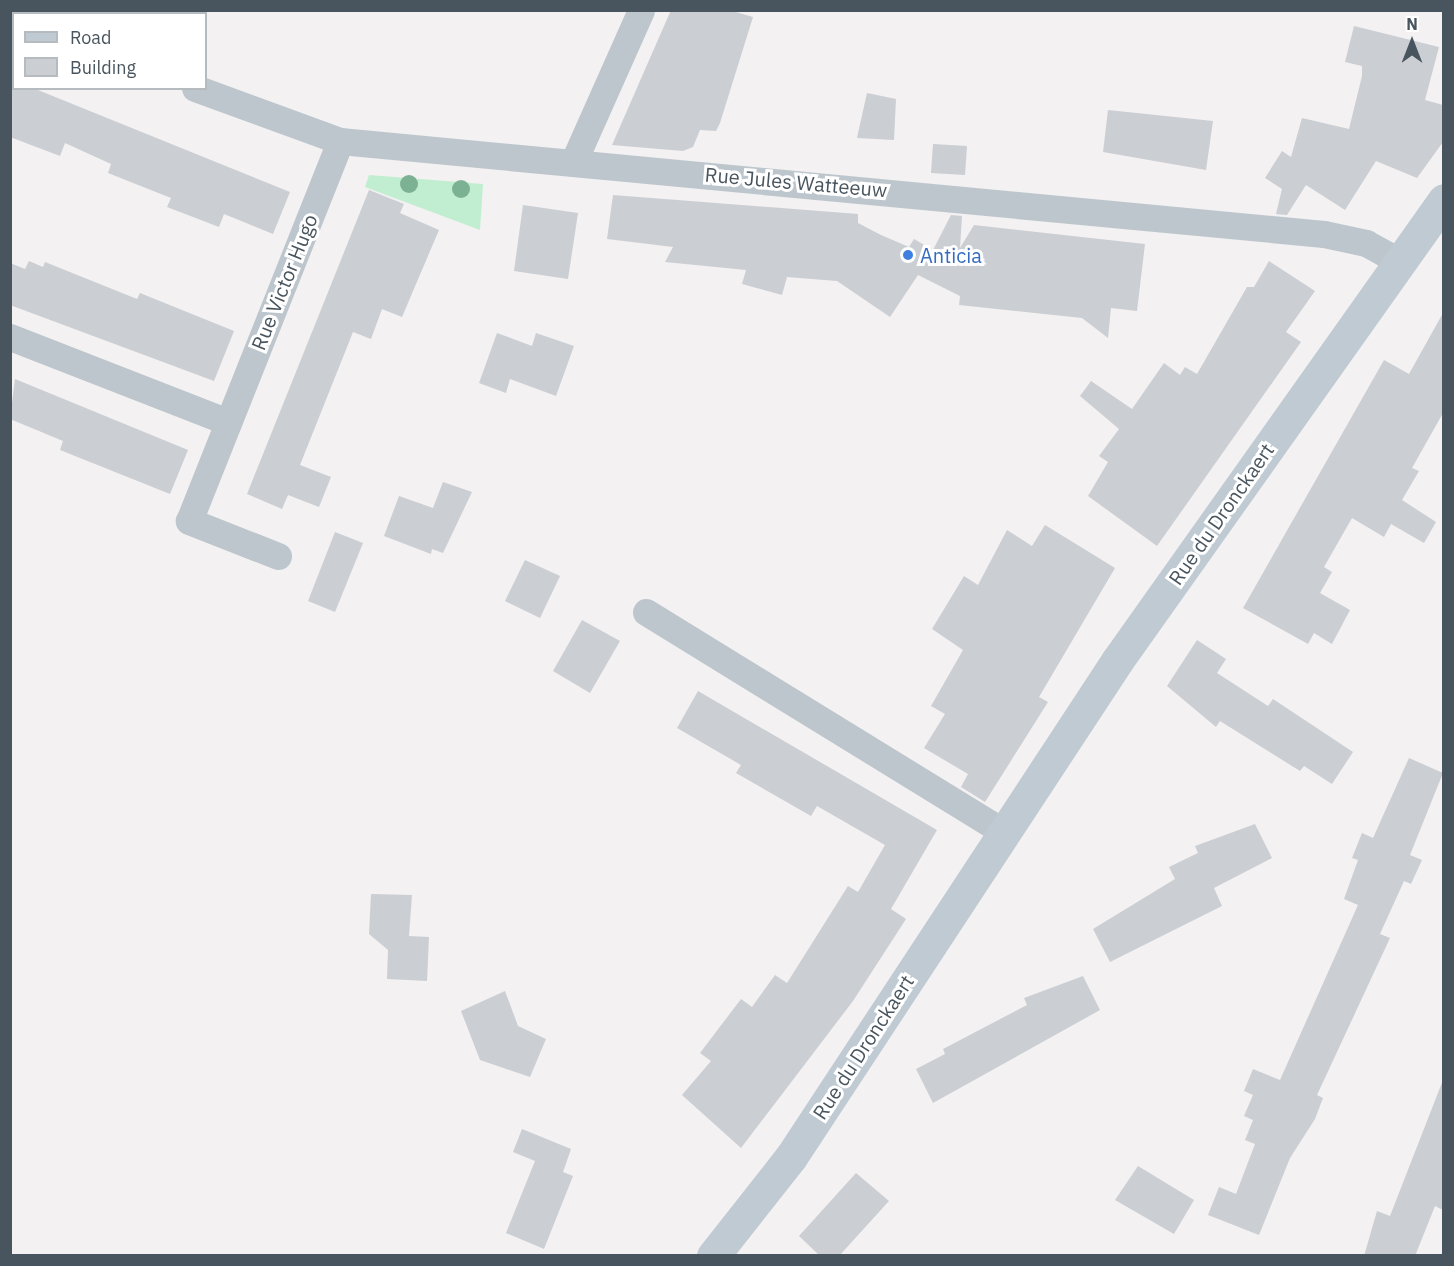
<!DOCTYPE html>
<style>
body{margin:0}
#map{position:relative;width:1454px;height:1266px;overflow:hidden;background:#f3f1f1;font-family:"IBM Plex Sans",sans-serif}
div>[style]{position:absolute}
.green>*{inset:0;background:#c1eed0}
.building>*{inset:0;background:#cbced3}
.street>*{height:27px;margin:-13.5px;padding:0 13.5px;transform-origin:13.5px;border-radius:13.5px;background:#bdc6cd}
.secondary>*{height:33px;margin:-16.5px;padding:0 16.5px;transform-origin:16.5px;border-radius:16.5px;background:#bfcad3}
.trees>*{width:18px;height:18px;margin:-9px;border-radius:50%;background:#7cb293}
.dots>*{width:16px;height:16px;translate:-50% -50%;box-sizing:border-box;border:3px solid #fff;border-radius:50%}
span{translate:-50% -50%;white-space:nowrap;text-align:center;line-height:1.15;-webkit-text-stroke:6px #fff;paint-order:stroke}
.street-label{font-size:20px;color:#49555e}
.shop-label{font-size:20px;color:#366cbe}
.left{translate:0 -50%;text-align:left}
.frame{position:absolute;inset:0;border:12px solid #49555e;pointer-events:none}
.legend{position:absolute;left:12px;top:12px;width:195px;height:78px;box-sizing:border-box;background:#fff;border:2px solid #b6bbbf;margin:0;padding:8px 10px;list-style:none;font-size:18px;color:#49555e}
.legend li{display:flex;align-items:center;gap:12px;height:30px}
.legend b{width:30px;border:2px solid #b6bbbf}
.north{position:absolute;left:1382px;top:12px;width:60px;height:60px;-webkit-text-stroke:4px #fff;paint-order:stroke;rotate:0deg;font-size:16px;font-weight:700;line-height:24px;text-align:center;color:#49555e}
.north::after{content:'';display:block;margin:auto;width:21px;height:27px;background:#49555e;clip-path:polygon(50% 0,100% 100%,50% 72%,0 100%)}
</style>
<div id="map">
<div class="green">
<i style="clip-path:polygon(369px 175px,483px 184px,480px 230px,365px 187px)"></i>
</div>
<div class="building">
<i style="clip-path:polygon(671px 10px,729px 10px,753px 17px,720px 123px,716px 131px,700px 130px,693px 147px,683px 151px,612px 145px)"></i>
<i style="clip-path:polygon(1354px 26px,1439px 47px,1425px 100px,1443px 105px,1443px 142px,1417px 178px,1376px 161px,1345px 210px,1306px 185px,1287px 215px,1276px 214px,1282px 189px,1265px 178px,1282px 151px,1291px 157px,1302px 118px,1349px 129px,1362px 76px,1362px 66px,1345px 62px)"></i>
<i style="clip-path:polygon(10px 79px,14px 88px,33px 88px,290px 192px,273px 234px,224px 214px,219px 227px,167px 207px,171px 198px,108px 173px,111px 164px,65px 143px,60px 156px,10px 137px)"></i>
<i style="clip-path:polygon(867px 93px,896px 99px,894px 140px,857px 138px)"></i>
<i style="clip-path:polygon(1108px 110px,1213px 121px,1206px 170px,1103px 152px)"></i>
<i style="clip-path:polygon(933px 144px,967px 146px,965px 175px,931px 173px)"></i>
<i style="clip-path:polygon(369px 190px,404px 204px,400px 213px,439px 230px,402px 317px,382px 309px,371px 339px,353px 332px,300px 465px,331px 477px,319px 507px,288px 495px,282px 509px,247px 494px)"></i>
<i style="clip-path:polygon(613px 195px,858px 214px,858px 223px,881px 235px,909px 247px,914px 239px,933px 250px,951px 215px,962px 216px,960px 248px,974px 225px,1145px 244px,1137px 311px,1111px 308px,1108px 338px,1082px 318px,959px 305px,960px 296px,918px 275px,890px 317px,837px 281px,787px 277px,782px 295px,742px 284px,746px 270px,665px 262px,673px 247px,607px 239px)"></i>
<i style="clip-path:polygon(523px 205px,578px 213px,568px 279px,514px 271px)"></i>
<i style="clip-path:polygon(29px 261px,43px 267px,45px 262px,137px 299px,140px 293px,234px 331px,214px 381px,10px 305px,10px 263px,25px 269px)"></i>
<i style="clip-path:polygon(1269px 261px,1315px 291px,1286px 332px,1301px 342px,1157px 546px,1088px 496px,1108px 462px,1099px 456px,1119px 429px,1080px 396px,1091px 381px,1132px 409px,1164px 363px,1180px 375px,1185px 367px,1197px 374px,1247px 287px,1254px 287px)"></i>
<i style="clip-path:polygon(1443px 313px,1443px 413px,1412px 468px,1419px 471px,1402px 500px,1436px 522px,1424px 543px,1391px 524px,1384px 537px,1352px 518px,1324px 567px,1332px 572px,1320px 593px,1350px 610px,1332px 644px,1314px 633px,1308px 644px,1243px 608px,1384px 360px,1409px 374px)"></i>
<i style="clip-path:polygon(497px 333px,532px 346px,536px 333px,574px 346px,556px 396px,510px 379px,506px 393px,479px 383px)"></i>
<i style="clip-path:polygon(15px 379px,188px 450px,170px 494px,60px 450px,63px 441px,10px 419px)"></i>
<i style="clip-path:polygon(443px 482px,472px 492px,443px 553px,432px 549px,431px 554px,384px 536px,399px 496px,433px 508px)"></i>
<i style="clip-path:polygon(1045px 525px,1115px 568px,1039px 697px,1048px 702px,985px 802px,961px 787px,968px 774px,924px 748px,945px 714px,931px 706px,963px 650px,932px 629px,964px 576px,978px 585px,1007px 530px,1032px 546px)"></i>
<i style="clip-path:polygon(335px 532px,363px 543px,335px 612px,308px 601px)"></i>
<i style="clip-path:polygon(525px 560px,560px 576px,540px 618px,505px 601px)"></i>
<i style="clip-path:polygon(582px 620px,620px 641px,590px 693px,553px 671px)"></i>
<i style="clip-path:polygon(1197px 640px,1226px 659px,1217px 673px,1268px 706px,1273px 699px,1353px 752px,1332px 784px,1304px 766px,1300px 771px,1220px 721px,1216px 727px,1167px 686px)"></i>
<i style="clip-path:polygon(698px 691px,937px 830px,891px 909px,906px 919px,853px 1001px,741px 1148px,682px 1095px,711px 1061px,700px 1053px,741px 999px,752px 1007px,775px 975px,787px 983px,848px 886px,858px 892px,885px 845px,817px 806px,811px 816px,736px 773px,741px 765px,677px 728px)"></i>
<i style="clip-path:polygon(1409px 758px,1443px 773px,1410px 855px,1422px 860px,1411px 884px,1404px 881px,1380px 934px,1390px 938px,1317px 1095px,1323px 1098px,1315px 1119px,1290px 1158px,1259px 1235px,1208px 1215px,1219px 1187px,1236px 1194px,1255px 1144px,1245px 1140px,1253px 1120px,1244px 1116px,1253px 1095px,1244px 1091px,1253px 1069px,1280px 1080px,1358px 905px,1344px 899px,1358px 860px,1352px 858px,1362px 833px,1373px 838px)"></i>
<i style="clip-path:polygon(1255px 824px,1272px 858px,1214px 888px,1222px 906px,1110px 962px,1093px 929px,1175px 879px,1169px 867px,1198px 853px,1195px 846px)"></i>
<i style="clip-path:polygon(371px 894px,412px 895px,409px 936px,429px 937px,427px 981px,387px 979px,388px 950px,369px 934px)"></i>
<i style="clip-path:polygon(1083px 976px,1100px 1010px,933px 1103px,916px 1069px,945px 1054px,943px 1049px,1027px 1005px,1024px 998px)"></i>
<i style="clip-path:polygon(505px 991px,518px 1026px,546px 1039px,530px 1077px,480px 1060px,461px 1011px)"></i>
<i style="clip-path:polygon(1443px 1080px,1443px 1210px,1435px 1206px,1415px 1256px,1364px 1256px,1377px 1211px,1390px 1216px)"></i>
<i style="clip-path:polygon(522px 1129px,571px 1149px,563px 1172px,573px 1176px,544px 1249px,506px 1233px,535px 1161px,513px 1152px)"></i>
<i style="clip-path:polygon(1138px 1166px,1194px 1200px,1174px 1234px,1115px 1200px)"></i>
<i style="clip-path:polygon(856px 1173px,889px 1201px,839px 1256px,820px 1256px,799px 1236px)"></i>
</div>
<div class="street">
<i style="left:10px;top:15px;width:4px;rotate:14deg"></i>
<i style="left:195px;top:88px;width:154px;rotate:20.1deg"></i>
<i style="left:340px;top:141px;width:988px;rotate:5.4deg"></i>
<i style="left:1324px;top:234px;width:43px;rotate:12.1deg"></i>
<i style="left:1366px;top:243px;width:38px;rotate:29deg"></i>
<i style="left:573px;top:163px;width:167px;rotate:-66deg"></i>
<i style="left:10px;top:337px;width:234px;rotate:21.3deg"></i>
<i style="left:278px;top:556px;width:96px;rotate:-158.5deg"></i>
<i style="left:189px;top:521px;width:409px;rotate:-68.3deg"></i>
<i style="left:646px;top:612px;width:419px;rotate:31.6deg"></i>
</div>
<div class="secondary">
<i style="left:713px;top:1256px;width:126px;rotate:-51.8deg"></i>
<i style="left:791px;top:1157px;width:594px;rotate:-56.68deg"></i>
<i style="left:1117px;top:661px;width:565px;rotate:-54.65deg"></i>
</div>
<div class="trees">
<i style="left:409px;top:184px"></i>
<i style="left:461px;top:189px"></i>
</div>
<div class="dots">
<i style="left:908px;top:255px;background:#3f7fe0"></i>
</div>
<div class="street-label">
<span style="left:796px;top:182px;rotate:5deg">Rue Jules Watteeuw</span>
<span style="left:284px;top:282px;rotate:-68deg">Rue Victor Hugo</span>
<span style="left:1221px;top:514px;rotate:-55deg">Rue du Dronckaert</span>
<span style="left:863px;top:1047px;rotate:-57deg">Rue du Dronckaert</span>
</div>
<div class="shop-label">
<span class="left" style="left:920px;top:255px">Anticia</span>
</div>
<div class="frame"></div>
<ul class="legend">
<li><b style="height:8px;background:#bfcad3"></b>Road</li>
<li><b style="height:16px;background:#cbced3"></b>Building</li>
</ul>
<div class="north">N</div>
</div>
